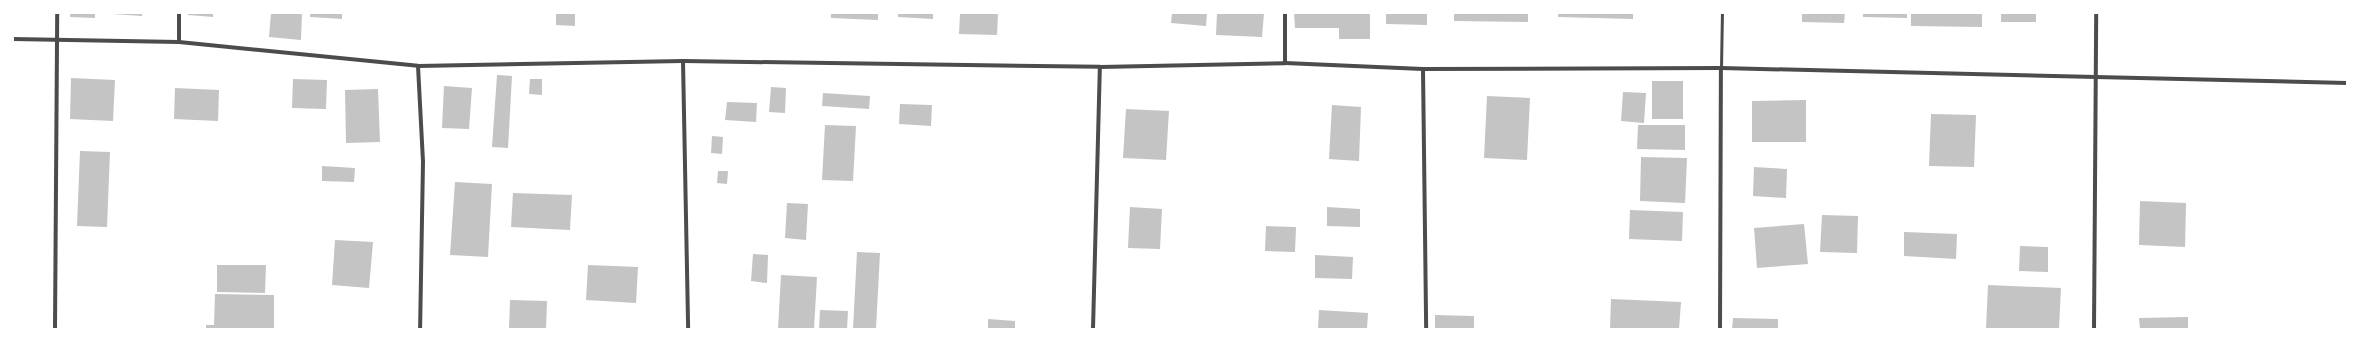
<!DOCTYPE html>
<style>
body{margin:0}
#map{position:relative;width:2360px;height:342px;overflow:hidden;background:#fff;font-family:"Nunito Sans",sans-serif}
div>[style]{position:absolute}
.building>*{inset:0;background:#c4c4c4}
.service>*{height:3px;margin:-1.5px;padding:0 1.5px;transform-origin:1.5px;border-radius:1.5px;background:#4c4c4c}
.minor>*{height:4px;margin:-2px;padding:0 2px;transform-origin:2px;border-radius:2px;background:#4c4c4c}
span{translate:-50% -50%;white-space:nowrap;text-align:center;line-height:1.15;-webkit-text-stroke:3.5px #fff;paint-order:stroke}
.frame{position:absolute;inset:0;border:14px solid #fff;pointer-events:none}
</style>
<div id="map">
<div class="building">
<i style="clip-path:polygon(70px 13px,95px 13px,95px 18px,70px 17px)"></i>
<i style="clip-path:polygon(112px 13px,142px 13px,142px 16px,112px 14px)"></i>
<i style="clip-path:polygon(188px 13px,213px 13px,213px 17px,188px 15px)"></i>
<i style="clip-path:polygon(271px 13px,302px 13px,301px 40px,269px 37px)"></i>
<i style="clip-path:polygon(310px 13px,342px 13px,342px 19px,310px 17px)"></i>
<i style="clip-path:polygon(556px 13px,575px 13px,575px 26px,556px 25px)"></i>
<i style="clip-path:polygon(831px 13px,878px 13px,878px 20px,831px 18px)"></i>
<i style="clip-path:polygon(898px 13px,933px 13px,933px 19px,898px 17px)"></i>
<i style="clip-path:polygon(960px 13px,998px 13px,997px 35px,959px 34px)"></i>
<i style="clip-path:polygon(1172px 13px,1207px 13px,1206px 26px,1171px 23px)"></i>
<i style="clip-path:polygon(1217px 13px,1264px 13px,1262px 37px,1216px 35px)"></i>
<i style="clip-path:polygon(1294px 13px,1370px 13px,1370px 39px,1339px 39px,1339px 28px,1295px 28px)"></i>
<i style="clip-path:polygon(1386px 13px,1427px 13px,1427px 25px,1386px 24px)"></i>
<i style="clip-path:polygon(1454px 13px,1528px 13px,1528px 22px,1454px 21px)"></i>
<i style="clip-path:polygon(1558px 13px,1633px 13px,1633px 19px,1558px 17px)"></i>
<i style="clip-path:polygon(1802px 13px,1845px 13px,1844px 23px,1802px 22px)"></i>
<i style="clip-path:polygon(1863px 13px,1907px 13px,1907px 18px,1863px 17px)"></i>
<i style="clip-path:polygon(1911px 13px,1982px 13px,1982px 27px,1911px 26px)"></i>
<i style="clip-path:polygon(2001px 13px,2036px 13px,2036px 22px,2001px 22px)"></i>
<i style="clip-path:polygon(497px 75px,512px 76px,508px 148px,492px 147px)"></i>
<i style="clip-path:polygon(71px 78px,115px 80px,113px 121px,70px 119px)"></i>
<i style="clip-path:polygon(293px 79px,327px 80px,326px 109px,292px 108px)"></i>
<i style="clip-path:polygon(530px 79px,542px 79px,542px 95px,529px 94px)"></i>
<i style="clip-path:polygon(1652px 81px,1683px 81px,1683px 119px,1652px 119px)"></i>
<i style="clip-path:polygon(444px 86px,472px 88px,469px 129px,442px 128px)"></i>
<i style="clip-path:polygon(771px 87px,786px 88px,785px 113px,769px 112px)"></i>
<i style="clip-path:polygon(175px 88px,219px 90px,218px 121px,174px 119px)"></i>
<i style="clip-path:polygon(378px 89px,380px 142px,346px 143px,345px 90px)"></i>
<i style="clip-path:polygon(1623px 92px,1646px 93px,1644px 123px,1621px 121px)"></i>
<i style="clip-path:polygon(823px 93px,870px 96px,869px 109px,822px 106px)"></i>
<i style="clip-path:polygon(1487px 96px,1530px 98px,1527px 160px,1484px 158px)"></i>
<i style="clip-path:polygon(1806px 100px,1806px 142px,1752px 142px,1752px 101px)"></i>
<i style="clip-path:polygon(727px 102px,757px 103px,756px 122px,725px 120px)"></i>
<i style="clip-path:polygon(900px 104px,932px 105px,931px 126px,899px 124px)"></i>
<i style="clip-path:polygon(1332px 105px,1361px 107px,1359px 161px,1329px 159px)"></i>
<i style="clip-path:polygon(1126px 109px,1169px 111px,1166px 160px,1123px 158px)"></i>
<i style="clip-path:polygon(1931px 114px,1976px 115px,1974px 167px,1929px 166px)"></i>
<i style="clip-path:polygon(825px 125px,856px 126px,853px 181px,822px 180px)"></i>
<i style="clip-path:polygon(1638px 125px,1685px 125px,1685px 150px,1637px 149px)"></i>
<i style="clip-path:polygon(712px 136px,723px 137px,722px 154px,711px 153px)"></i>
<i style="clip-path:polygon(80px 151px,110px 152px,107px 227px,77px 226px)"></i>
<i style="clip-path:polygon(1641px 157px,1687px 158px,1685px 203px,1640px 201px)"></i>
<i style="clip-path:polygon(322px 166px,355px 168px,354px 182px,322px 181px)"></i>
<i style="clip-path:polygon(1754px 167px,1787px 169px,1786px 198px,1753px 196px)"></i>
<i style="clip-path:polygon(718px 171px,728px 171px,727px 184px,717px 183px)"></i>
<i style="clip-path:polygon(455px 182px,492px 184px,488px 257px,450px 255px)"></i>
<i style="clip-path:polygon(513px 193px,572px 195px,570px 230px,511px 227px)"></i>
<i style="clip-path:polygon(2140px 201px,2186px 203px,2185px 247px,2139px 245px)"></i>
<i style="clip-path:polygon(787px 203px,808px 204px,806px 240px,785px 238px)"></i>
<i style="clip-path:polygon(1130px 207px,1162px 209px,1160px 249px,1128px 248px)"></i>
<i style="clip-path:polygon(1327px 207px,1360px 209px,1360px 227px,1327px 226px)"></i>
<i style="clip-path:polygon(1630px 210px,1683px 212px,1682px 241px,1629px 239px)"></i>
<i style="clip-path:polygon(1822px 215px,1858px 216px,1857px 253px,1820px 252px)"></i>
<i style="clip-path:polygon(1804px 224px,1808px 264px,1757px 268px,1754px 228px)"></i>
<i style="clip-path:polygon(1266px 226px,1296px 227px,1295px 252px,1265px 251px)"></i>
<i style="clip-path:polygon(1904px 232px,1957px 234px,1956px 259px,1904px 256px)"></i>
<i style="clip-path:polygon(335px 240px,373px 242px,369px 288px,332px 285px)"></i>
<i style="clip-path:polygon(2020px 246px,2048px 247px,2048px 272px,2019px 271px)"></i>
<i style="clip-path:polygon(857px 252px,880px 253px,876px 329px,853px 329px)"></i>
<i style="clip-path:polygon(753px 254px,768px 255px,767px 283px,751px 281px)"></i>
<i style="clip-path:polygon(1315px 255px,1353px 257px,1352px 279px,1315px 278px)"></i>
<i style="clip-path:polygon(217px 265px,266px 265px,265px 293px,217px 292px)"></i>
<i style="clip-path:polygon(588px 265px,638px 267px,636px 303px,586px 300px)"></i>
<i style="clip-path:polygon(781px 275px,817px 277px,814px 329px,778px 329px)"></i>
<i style="clip-path:polygon(1988px 285px,2061px 288px,2059px 329px,1986px 329px)"></i>
<i style="clip-path:polygon(215px 294px,274px 295px,274px 329px,206px 329px,206px 325px,214px 325px)"></i>
<i style="clip-path:polygon(1611px 299px,1681px 302px,1679px 329px,1610px 329px)"></i>
<i style="clip-path:polygon(510px 300px,547px 301px,546px 329px,509px 329px)"></i>
<i style="clip-path:polygon(820px 310px,848px 311px,847px 329px,819px 329px)"></i>
<i style="clip-path:polygon(1319px 310px,1368px 313px,1367px 329px,1318px 329px)"></i>
<i style="clip-path:polygon(1435px 315px,1474px 316px,1474px 329px,1435px 329px)"></i>
<i style="clip-path:polygon(2188px 317px,2188px 329px,2140px 329px,2139px 318px)"></i>
<i style="clip-path:polygon(1733px 318px,1778px 319px,1778px 329px,1732px 329px)"></i>
<i style="clip-path:polygon(988px 319px,1015px 321px,1015px 329px,988px 329px)"></i>
</div>
<div class="service">
<i style="left:1721px;top:68px;width:55px;rotate:-89deg"></i>
</div>
<div class="minor">
<i style="left:13px;top:39px;width:166px;rotate:1deg"></i>
<i style="left:179px;top:42px;width:240px;rotate:5.7deg"></i>
<i style="left:418px;top:66px;width:265px;rotate:-1.1deg"></i>
<i style="left:683px;top:61px;width:417px;rotate:0.8deg"></i>
<i style="left:1100px;top:67px;width:185px;rotate:-1.2deg"></i>
<i style="left:1285px;top:63px;width:138px;rotate:2.5deg"></i>
<i style="left:1423px;top:69px;width:298px;rotate:-0.2deg"></i>
<i style="left:1721px;top:68px;width:626px;rotate:1.37deg"></i>
<i style="left:179px;top:42px;width:29px;rotate:-90deg"></i>
<i style="left:683px;top:61px;width:268px;rotate:88.9deg"></i>
<i style="left:1285px;top:63px;width:50px;rotate:-90deg"></i>
<i style="left:418px;top:66px;width:96px;rotate:87deg"></i>
<i style="left:423px;top:162px;width:167px;rotate:91deg"></i>
<i style="left:1423px;top:69px;width:260px;rotate:89.3deg"></i>
<i style="left:55px;top:329px;width:316px;rotate:-89.6deg"></i>
<i style="left:1093px;top:329px;width:262px;rotate:-88.5deg"></i>
<i style="left:1720px;top:329px;width:261px;rotate:-89.8deg"></i>
<i style="left:2094px;top:329px;width:316px;rotate:-89.6deg"></i>
</div>
<div class="frame"></div>
</div>
